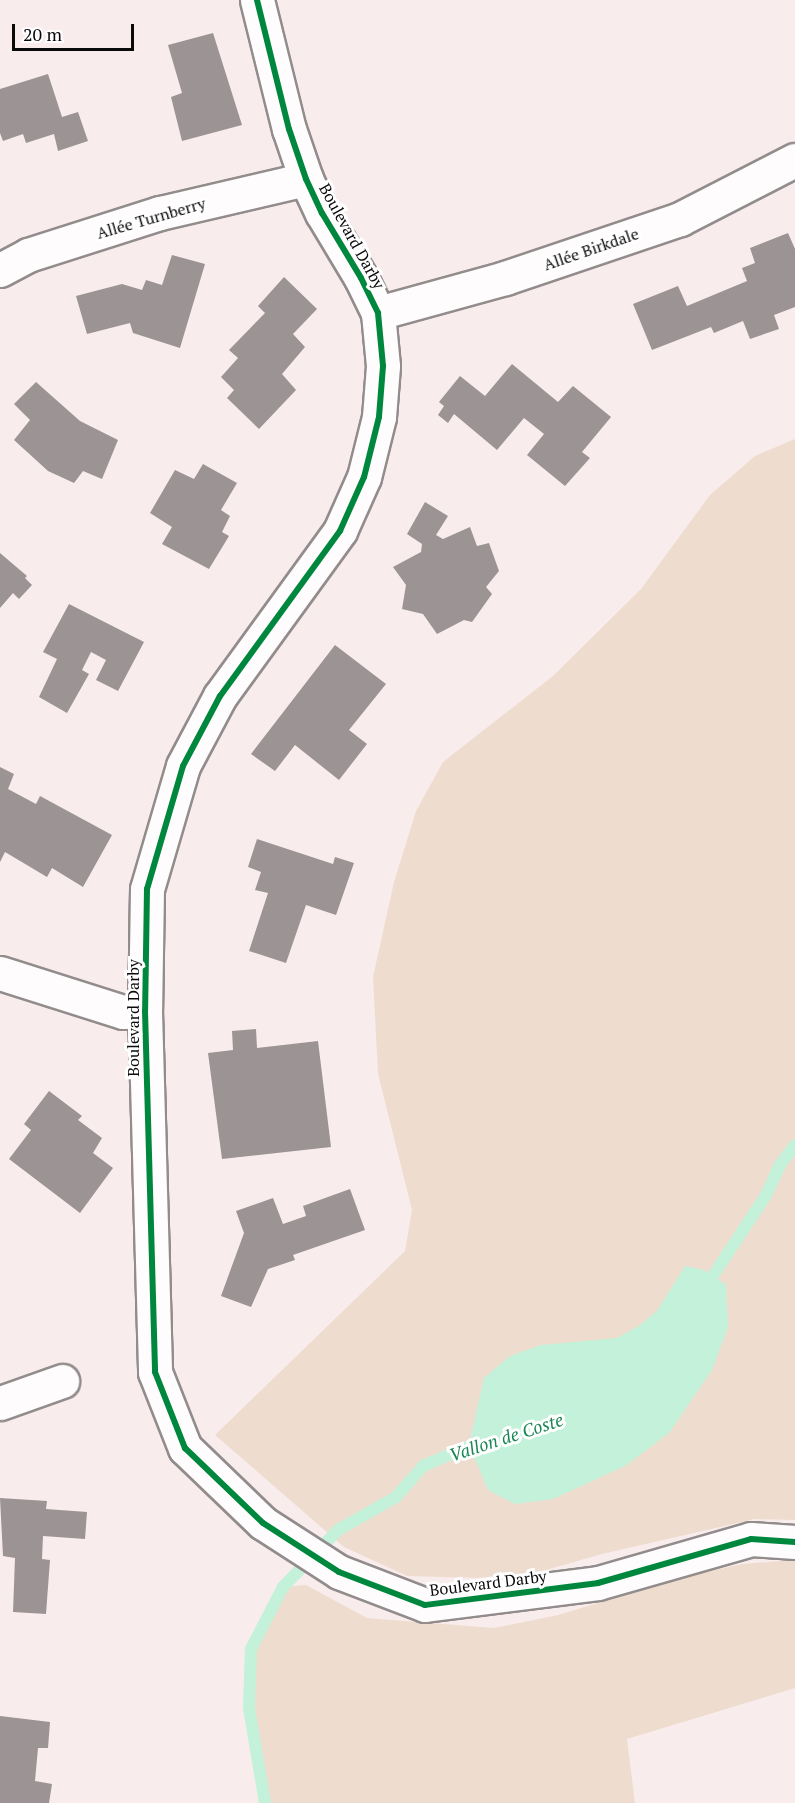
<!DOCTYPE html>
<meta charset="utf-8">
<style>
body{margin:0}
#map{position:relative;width:795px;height:1803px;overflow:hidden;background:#f9eced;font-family:"PT Serif",serif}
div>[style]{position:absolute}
.green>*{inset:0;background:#eeddce}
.water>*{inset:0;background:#c4f1d9}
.stream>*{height:12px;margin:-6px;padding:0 6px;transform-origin:6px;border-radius:6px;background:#c4f1d9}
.building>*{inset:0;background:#9b9394}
.roads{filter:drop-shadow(2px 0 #928c8c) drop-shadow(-2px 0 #928c8c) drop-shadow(0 2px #928c8c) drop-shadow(0 -2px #928c8c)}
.street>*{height:33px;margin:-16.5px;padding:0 16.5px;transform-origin:16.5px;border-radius:16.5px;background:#fefcfc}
.cycleway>*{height:6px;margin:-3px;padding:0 3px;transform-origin:3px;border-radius:3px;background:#00873e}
span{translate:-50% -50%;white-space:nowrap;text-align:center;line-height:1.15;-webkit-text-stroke:6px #fff;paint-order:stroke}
.street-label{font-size:16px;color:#0a0a0a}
.water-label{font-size:18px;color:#198755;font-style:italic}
.scale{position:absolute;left:12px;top:24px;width:122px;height:27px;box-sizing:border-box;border:3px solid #0a0a0a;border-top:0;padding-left:8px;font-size:18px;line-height:21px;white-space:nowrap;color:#0a0a0a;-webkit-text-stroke:4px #fff;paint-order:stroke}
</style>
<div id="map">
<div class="green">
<i style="clip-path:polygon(795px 439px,795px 1520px,755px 1519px,602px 1554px,539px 1572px,477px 1578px,407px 1576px,344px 1547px,215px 1435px,405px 1251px,412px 1210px,378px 1074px,373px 977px,394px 882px,416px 811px,443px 762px,553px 676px,641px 589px,710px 495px,755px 456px)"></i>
<i style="clip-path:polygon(795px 1560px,795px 1688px,627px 1739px,635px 1803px,264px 1803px,249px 1708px,251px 1649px,283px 1587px,306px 1585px,367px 1618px,494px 1628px,558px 1615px,681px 1578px,742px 1564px)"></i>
</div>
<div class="water">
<i style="clip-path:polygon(685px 1266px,704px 1270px,726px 1285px,728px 1327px,712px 1370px,669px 1433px,625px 1466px,553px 1499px,515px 1504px,488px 1490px,469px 1445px,484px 1378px,510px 1356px,541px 1345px,617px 1338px,640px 1325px,657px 1311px)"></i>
</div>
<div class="stream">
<i style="left:705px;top:1288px;width:111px;rotate:-56.7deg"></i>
<i style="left:766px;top:1195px;width:33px;rotate:-65deg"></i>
<i style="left:780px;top:1165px;width:25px;rotate:-53deg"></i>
<i style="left:265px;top:1803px;width:96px;rotate:-99.6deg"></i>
<i style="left:249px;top:1708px;width:59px;rotate:-88.1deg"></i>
<i style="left:251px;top:1649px;width:70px;rotate:-62.7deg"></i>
<i style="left:283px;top:1587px;width:79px;rotate:-46deg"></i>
<i style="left:338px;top:1530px;width:67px;rotate:-29.6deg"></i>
<i style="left:396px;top:1497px;width:41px;rotate:-48.9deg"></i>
<i style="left:423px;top:1466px;width:66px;rotate:-23.1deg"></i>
</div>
<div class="building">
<i style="clip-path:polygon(213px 33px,242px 125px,182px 141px,171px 97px,182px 93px,168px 45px)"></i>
<i style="clip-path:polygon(48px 74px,62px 117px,78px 112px,88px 141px,58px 151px,54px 134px,26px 143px,23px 134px,3px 141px,0 133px,0 89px)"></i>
<i style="clip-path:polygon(788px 233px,795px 249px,795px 307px,774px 315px,779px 329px,750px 339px,743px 321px,714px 333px,711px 327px,652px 350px,633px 304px,678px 286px,687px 306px,747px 281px,742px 268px,755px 263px,750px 248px)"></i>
<i style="clip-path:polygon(172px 255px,205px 264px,180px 348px,133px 333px,130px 323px,87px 334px,76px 296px,122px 284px,142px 290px,146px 280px,162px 285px)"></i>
<i style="clip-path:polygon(284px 277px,317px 309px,293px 334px,305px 347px,282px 374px,296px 390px,259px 429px,227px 398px,234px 390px,221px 377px,238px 358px,229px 350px,265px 313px,258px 306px)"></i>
<i style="clip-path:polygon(512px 364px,558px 402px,573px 386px,611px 417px,582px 452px,590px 458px,565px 486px,527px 455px,544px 434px,524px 418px,497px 450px,454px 414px,448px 423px,438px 415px,444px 406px,439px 402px,460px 376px,485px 396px)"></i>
<i style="clip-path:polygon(36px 382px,80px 421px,118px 440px,102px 479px,83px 471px,74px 483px,48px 471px,14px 440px,30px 420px,14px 404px)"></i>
<i style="clip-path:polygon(203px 464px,237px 483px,221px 510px,230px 516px,222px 532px,229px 536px,209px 569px,162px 544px,172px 527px,150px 513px,175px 470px,194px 479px)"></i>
<i style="clip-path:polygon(425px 502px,448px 516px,436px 535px,443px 539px,470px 527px,477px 546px,489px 543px,499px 571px,486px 587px,492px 594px,472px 622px,464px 620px,437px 634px,423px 614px,402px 609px,406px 585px,393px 567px,421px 552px,422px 544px,407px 534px)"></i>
<i style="clip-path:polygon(0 553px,27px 576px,25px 578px,32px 585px,19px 599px,13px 593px,0 608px)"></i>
<i style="clip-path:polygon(69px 604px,144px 642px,118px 691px,96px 680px,106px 660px,91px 652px,82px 670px,89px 674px,67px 713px,39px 697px,57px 659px,43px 652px)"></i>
<i style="clip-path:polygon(335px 645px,386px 684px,349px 730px,367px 744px,339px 780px,295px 745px,275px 771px,251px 754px)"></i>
<i style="clip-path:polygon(0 767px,14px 774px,8px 789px,36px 804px,40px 796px,112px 835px,83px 887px,52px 868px,47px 877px,5px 852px,0 862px)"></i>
<i style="clip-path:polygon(257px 839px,333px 864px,335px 857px,354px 863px,336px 915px,306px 905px,286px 963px,249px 951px,268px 893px,255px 890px,261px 872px,248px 867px)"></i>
<i style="clip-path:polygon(256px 1029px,257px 1048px,318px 1041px,331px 1147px,222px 1159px,208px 1053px,233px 1050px,232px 1031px)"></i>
<i style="clip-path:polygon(49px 1091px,82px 1116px,78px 1120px,102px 1138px,93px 1153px,113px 1168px,80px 1213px,9px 1159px,31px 1130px,24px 1124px)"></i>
<i style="clip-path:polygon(350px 1189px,365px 1230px,293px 1255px,295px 1260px,268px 1269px,251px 1307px,221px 1296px,244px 1233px,236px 1211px,273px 1198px,283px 1224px,306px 1216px,303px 1206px)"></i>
<i style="clip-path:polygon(0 1498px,47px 1501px,46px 1509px,87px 1512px,85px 1539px,43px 1536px,42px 1559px,50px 1560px,46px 1614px,13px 1612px,15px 1558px,3px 1556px)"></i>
<i style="clip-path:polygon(0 1716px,50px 1722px,48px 1748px,38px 1748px,35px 1781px,52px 1784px,49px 1803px,0 1803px)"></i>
</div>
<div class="roads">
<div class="street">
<i style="left:257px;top:0;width:133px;rotate:76.1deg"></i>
<i style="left:289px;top:129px;width:53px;rotate:71.2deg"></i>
<i style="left:306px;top:179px;width:38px;rotate:65deg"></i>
<i style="left:322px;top:213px;width:76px;rotate:59deg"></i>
<i style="left:361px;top:278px;width:39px;rotate:64deg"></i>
<i style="left:378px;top:313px;width:53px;rotate:84.6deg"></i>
<i style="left:383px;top:366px;width:51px;rotate:94.5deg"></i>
<i style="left:379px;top:417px;width:62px;rotate:104deg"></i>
<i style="left:364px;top:477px;width:59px;rotate:114deg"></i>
<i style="left:340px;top:531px;width:204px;rotate:126deg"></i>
<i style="left:220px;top:696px;width:79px;rotate:117.9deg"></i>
<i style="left:183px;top:766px;width:128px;rotate:106.3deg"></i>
<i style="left:147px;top:889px;width:122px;rotate:90.9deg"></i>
<i style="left:145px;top:1011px;width:361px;rotate:88.4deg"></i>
<i style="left:155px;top:1372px;width:82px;rotate:68.5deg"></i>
<i style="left:185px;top:1448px;width:108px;rotate:43.9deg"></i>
<i style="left:263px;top:1523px;width:90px;rotate:32.8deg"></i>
<i style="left:339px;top:1572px;width:92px;rotate:21deg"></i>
<i style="left:425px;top:1605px;width:174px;rotate:-7.2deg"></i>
<i style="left:598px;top:1583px;width:159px;rotate:-16deg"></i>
<i style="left:751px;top:1539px;width:44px;rotate:3.9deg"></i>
<i style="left:0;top:270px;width:32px;rotate:-28deg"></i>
<i style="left:28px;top:255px;width:139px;rotate:-17.7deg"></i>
<i style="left:160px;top:213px;width:150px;rotate:-13.1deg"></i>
<i style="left:378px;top:313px;width:132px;rotate:-15.4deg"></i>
<i style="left:505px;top:278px;width:185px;rotate:-18.6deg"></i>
<i style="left:680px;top:219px;width:129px;rotate:-27.2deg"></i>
<i style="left:0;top:973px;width:129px;rotate:17.6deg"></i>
<i style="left:123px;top:1012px;width:22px;rotate:-3deg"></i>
<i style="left:0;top:1403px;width:66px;rotate:-19.5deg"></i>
</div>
</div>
<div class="cycleway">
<i style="left:257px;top:0;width:133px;rotate:76.1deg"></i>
<i style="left:289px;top:129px;width:53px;rotate:71.2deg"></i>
<i style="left:306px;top:179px;width:38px;rotate:65deg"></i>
<i style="left:322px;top:213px;width:76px;rotate:59deg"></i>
<i style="left:361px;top:278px;width:39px;rotate:64deg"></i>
<i style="left:378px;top:313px;width:53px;rotate:84.6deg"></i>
<i style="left:383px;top:366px;width:51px;rotate:94.5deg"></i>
<i style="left:379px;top:417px;width:62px;rotate:104deg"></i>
<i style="left:364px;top:477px;width:59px;rotate:114deg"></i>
<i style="left:340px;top:531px;width:204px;rotate:126deg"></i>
<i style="left:220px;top:696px;width:79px;rotate:117.9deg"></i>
<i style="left:183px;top:766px;width:128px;rotate:106.3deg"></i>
<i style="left:147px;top:889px;width:122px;rotate:90.9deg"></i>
<i style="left:145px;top:1011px;width:361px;rotate:88.4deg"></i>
<i style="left:155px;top:1372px;width:82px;rotate:68.5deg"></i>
<i style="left:185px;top:1448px;width:108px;rotate:43.9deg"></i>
<i style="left:263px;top:1523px;width:90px;rotate:32.8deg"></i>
<i style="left:339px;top:1572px;width:92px;rotate:21deg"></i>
<i style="left:425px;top:1605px;width:174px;rotate:-7.2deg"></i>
<i style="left:598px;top:1583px;width:159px;rotate:-16deg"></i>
<i style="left:751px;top:1539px;width:44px;rotate:3.9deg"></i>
</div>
<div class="street-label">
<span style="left:151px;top:218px;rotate:-16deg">Allée Turnberry</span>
<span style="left:352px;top:236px;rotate:61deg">Boulevard Darby</span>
<span style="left:591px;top:249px;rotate:-19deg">Allée Birkdale</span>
<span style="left:133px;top:1018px;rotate:-90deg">Boulevard Darby</span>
<span style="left:488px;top:1583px;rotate:-7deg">Boulevard Darby</span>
</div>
<div class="water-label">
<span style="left:506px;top:1437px;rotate:-18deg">Vallon de Coste</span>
</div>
<div class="scale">20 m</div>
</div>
